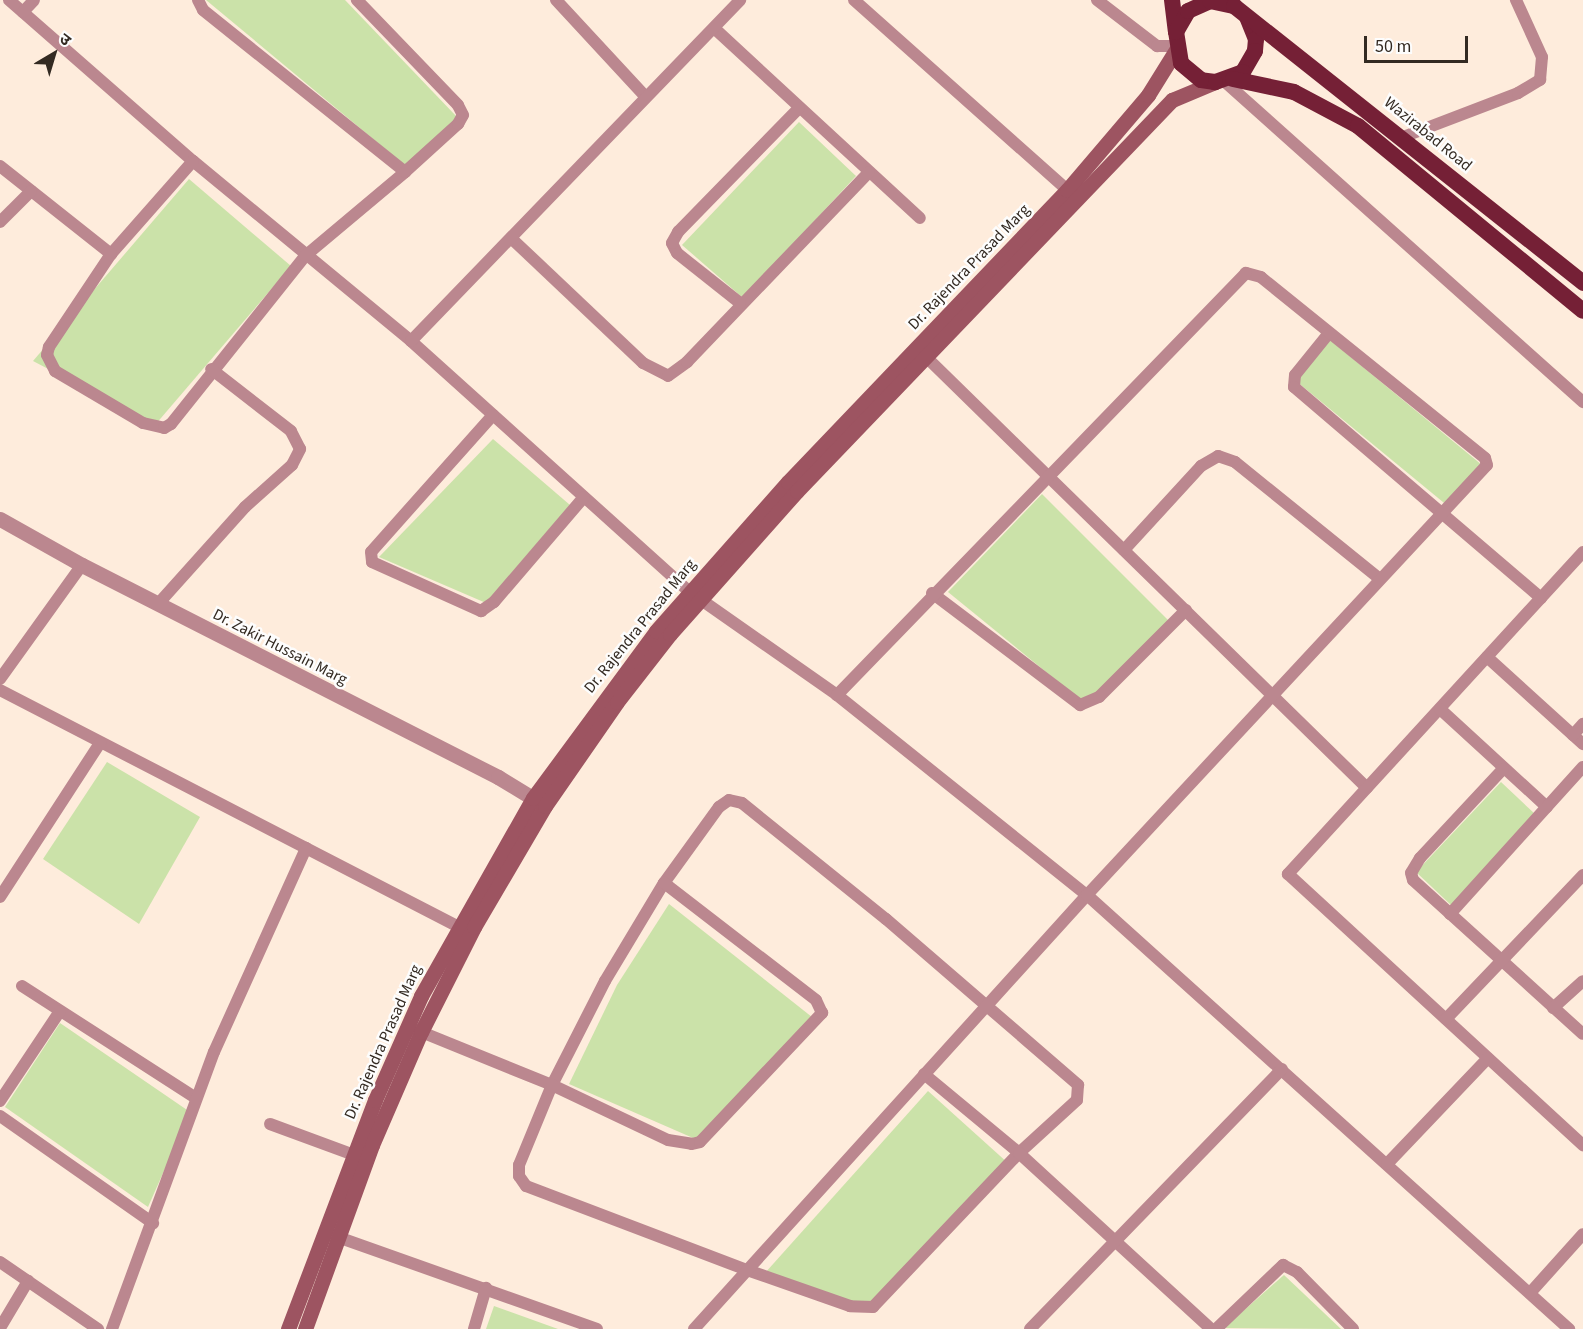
<!DOCTYPE html>
<meta charset="utf-8">
<style>
body{margin:0}
#map{position:relative;width:1583px;height:1329px;overflow:hidden;background:#feecdc;font-family:"Source Sans 3","Noto Sans Devanagari",sans-serif}
div>[style]{position:absolute}
.green>*{inset:0;background:#cbe2a9}
.minor>*{height:12px;margin:-6px;padding:0 6px;transform-origin:6px;border-radius:6px;background:#bb878f}
.tertiary>*{height:15px;margin:-7.5px;padding:0 7.5px;transform-origin:7.5px;border-radius:7.5px;background:#bb878f}
.secondary>*{height:15px;margin:-7.5px;padding:0 7.5px;transform-origin:7.5px;border-radius:7.5px;background:#9d5461}
.trunk>*{height:16px;margin:-8px;padding:0 8px;transform-origin:8px;border-radius:8px;background:#752036}
span{translate:-50% -50%;white-space:nowrap;text-align:center;line-height:1.15;-webkit-text-stroke:5px #fdfdfd;paint-order:stroke}
.street-label{font-size:16px;color:#332a22}
.north{position:absolute;left:24px;top:24px;width:60px;height:60px;-webkit-text-stroke:4px #fdfdfd;paint-order:stroke;rotate:38deg;font-size:16px;font-weight:700;line-height:24px;text-align:center;color:#332a22}
.north::after{content:'';display:block;margin:auto;width:21px;height:27px;background:#332a22;clip-path:polygon(50% 0,100% 100%,50% 72%,0 100%)}
.scale{position:absolute;left:1364px;top:36px;width:104px;height:27px;box-sizing:border-box;border:3px solid #332a22;border-top:0;padding-left:8px;font-size:18px;line-height:21px;white-space:nowrap;color:#332a22;-webkit-text-stroke:4px #fdfdfd;paint-order:stroke}
</style>
<div id="map">
<div class="green">
<i style="clip-path:polygon(206px 0,345px 0,457px 117px,408px 168px)"></i>
<i style="clip-path:polygon(799px 122px,856px 176px,743px 298px,682px 245px)"></i>
<i style="clip-path:polygon(189px 179px,291px 266px,155px 425px,33px 361px)"></i>
<i style="clip-path:polygon(1330px 340px,1488px 470px,1449px 507px,1296px 381px)"></i>
<i style="clip-path:polygon(493px 439px,570px 505px,486px 603px,379px 557px)"></i>
<i style="clip-path:polygon(1042px 494px,1170px 622px,1089px 707px,948px 592px)"></i>
<i style="clip-path:polygon(107px 762px,200px 817px,139px 924px,43px 859px)"></i>
<i style="clip-path:polygon(1501px 782px,1536px 815px,1451px 905px,1416px 872px)"></i>
<i style="clip-path:polygon(669px 904px,817px 1021px,700px 1141px,569px 1084px,617px 985px)"></i>
<i style="clip-path:polygon(60px 1023px,190px 1112px,148px 1207px,5px 1107px)"></i>
<i style="clip-path:polygon(928px 1091px,1009px 1164px,872px 1310px,765px 1273px)"></i>
<i style="clip-path:polygon(1284px 1275px,1341px 1329px,1224px 1328px)"></i>
<i style="clip-path:polygon(494px 1306px,558px 1329px,486px 1329px)"></i>
</div>
<div class="minor">
<i style="left:9px;top:0;width:244px;rotate:41.2deg"></i>
<i style="left:193px;top:161px;width:283px;rotate:39.5deg"></i>
<i style="left:411px;top:341px;width:375px;rotate:42deg"></i>
<i style="left:690px;top:592px;width:179px;rotate:35deg"></i>
<i style="left:837px;top:695px;width:320px;rotate:38.7deg"></i>
<i style="left:1087px;top:895px;width:649px;rotate:42deg"></i>
<i style="left:198px;top:0;width:11px;rotate:63deg"></i>
<i style="left:203px;top:10px;width:259px;rotate:38.7deg"></i>
<i style="left:556px;top:0;width:129px;rotate:47.2deg"></i>
<i style="left:854px;top:0;width:285px;rotate:41.7deg"></i>
<i style="left:1097px;top:0;width:76px;rotate:37.5deg"></i>
<i style="left:1157px;top:46px;width:18px"></i>
<i style="left:23px;top:12px;width:16px;rotate:-47deg"></i>
<i style="left:714px;top:28px;width:280px;rotate:42.7deg"></i>
<i style="left:1224px;top:81px;width:482px;rotate:41.8deg"></i>
<i style="left:1403px;top:137px;width:123px;rotate:-20.9deg"></i>
<i style="left:1518px;top:93px;width:26px;rotate:-31deg"></i>
<i style="left:1540px;top:80px;width:23px;rotate:-85deg"></i>
<i style="left:1542px;top:57px;width:63px;rotate:-114.5deg"></i>
<i style="left:193px;top:161px;width:124px;rotate:131.4deg"></i>
<i style="left:111px;top:254px;width:112px;rotate:123.7deg"></i>
<i style="left:49px;top:347px;width:8px;rotate:104deg"></i>
<i style="left:47px;top:355px;width:18px;rotate:63deg"></i>
<i style="left:55px;top:371px;width:102px;rotate:30.6deg"></i>
<i style="left:143px;top:423px;width:22px;rotate:13deg"></i>
<i style="left:164px;top:428px;width:8px;rotate:-30deg"></i>
<i style="left:171px;top:424px;width:215px;rotate:-51.4deg"></i>
<i style="left:305px;top:256px;width:131px;rotate:-40deg"></i>
<i style="left:405px;top:172px;width:72px;rotate:-42.2deg"></i>
<i style="left:458px;top:124px;width:10px;rotate:-61deg"></i>
<i style="left:463px;top:115px;width:11px;rotate:-117deg"></i>
<i style="left:458px;top:105px;width:146px;rotate:-133.9deg"></i>
<i style="left:0;top:166px;width:142px;rotate:38.4deg"></i>
<i style="left:0;top:222px;width:44px;rotate:-45deg"></i>
<i style="left:511px;top:238px;width:182px;rotate:43.4deg"></i>
<i style="left:643px;top:363px;width:28px;rotate:27deg"></i>
<i style="left:668px;top:376px;width:24px;rotate:-36deg"></i>
<i style="left:687px;top:362px;width:263px;rotate:-46.2deg"></i>
<i style="left:740px;top:303px;width:80px;rotate:-141.6deg"></i>
<i style="left:677px;top:253px;width:11px;rotate:-117deg"></i>
<i style="left:672px;top:243px;width:13px;rotate:-61deg"></i>
<i style="left:678px;top:232px;width:173px;rotate:-45.7deg"></i>
<i style="left:1329px;top:333px;width:54px;rotate:129deg"></i>
<i style="left:1295px;top:375px;width:12px;rotate:95deg"></i>
<i style="left:1294px;top:387px;width:325px;rotate:40.5deg"></i>
<i style="left:411px;top:341px;width:474px;rotate:-46deg"></i>
<i style="left:920px;top:351px;width:625px;rotate:44.35deg"></i>
<i style="left:493px;top:415px;width:183px;rotate:131.7deg"></i>
<i style="left:371px;top:552px;width:10px;rotate:84deg"></i>
<i style="left:372px;top:562px;width:120px;rotate:24.2deg"></i>
<i style="left:481px;top:611px;width:16px;rotate:-35deg"></i>
<i style="left:494px;top:602px;width:138px;rotate:-49.4deg"></i>
<i style="left:1124px;top:550px;width:114px;rotate:-47.5deg"></i>
<i style="left:1201px;top:466px;width:20px;rotate:-30deg"></i>
<i style="left:1218px;top:456px;width:18px;rotate:19deg"></i>
<i style="left:1235px;top:462px;width:186px;rotate:38.9deg"></i>
<i style="left:1583px;top:552px;width:437px;rotate:132.5deg"></i>
<i style="left:1288px;top:874px;width:401px;rotate:42.6deg"></i>
<i style="left:932px;top:593px;width:186px;rotate:37.1deg"></i>
<i style="left:1080px;top:705px;width:21px;rotate:-23deg"></i>
<i style="left:1099px;top:697px;width:123px;rotate:-45deg"></i>
<i style="left:158px;top:604px;width:130px;rotate:-48.1deg"></i>
<i style="left:245px;top:507px;width:63px;rotate:-41.8deg"></i>
<i style="left:292px;top:465px;width:18px;rotate:-63deg"></i>
<i style="left:300px;top:449px;width:20px;rotate:-117deg"></i>
<i style="left:291px;top:431px;width:101px;rotate:-142.2deg"></i>
<i style="left:1487px;top:657px;width:130px;rotate:42.2deg"></i>
<i style="left:0;top:679px;width:140px;rotate:-54.3deg"></i>
<i style="left:0;top:690px;width:514px;rotate:27.31deg"></i>
<i style="left:1440px;top:709px;width:145px;rotate:42.5deg"></i>
<i style="left:1573px;top:735px;width:15px;rotate:-48deg"></i>
<i style="left:1503px;top:769px;width:122px;rotate:133deg"></i>
<i style="left:1420px;top:858px;width:17px;rotate:121deg"></i>
<i style="left:1411px;top:873px;width:7px;rotate:74deg"></i>
<i style="left:1413px;top:880px;width:229px;rotate:42.2deg"></i>
<i style="left:729px;top:800px;width:13px;rotate:13deg"></i>
<i style="left:742px;top:803px;width:185px;rotate:38.9deg"></i>
<i style="left:886px;top:919px;width:254px;rotate:40.8deg"></i>
<i style="left:1078px;top:1085px;width:15px;rotate:94deg"></i>
<i style="left:1077px;top:1100px;width:79px;rotate:137.6deg"></i>
<i style="left:1019px;top:1153px;width:212px;rotate:133.5deg"></i>
<i style="left:873px;top:1307px;width:23px;rotate:-178deg"></i>
<i style="left:850px;top:1306px;width:109px;rotate:-160.7deg"></i>
<i style="left:747px;top:1270px;width:236px;rotate:-159.2deg"></i>
<i style="left:526px;top:1186px;width:12px;rotate:-125deg"></i>
<i style="left:519px;top:1176px;width:11px;rotate:-90deg"></i>
<i style="left:519px;top:1165px;width:87px;rotate:-67.6deg"></i>
<i style="left:552px;top:1085px;width:117px;rotate:-63deg"></i>
<i style="left:605px;top:981px;width:114px;rotate:-59deg"></i>
<i style="left:664px;top:883px;width:94px;rotate:-54.1deg"></i>
<i style="left:719px;top:807px;width:12px;rotate:-35deg"></i>
<i style="left:0;top:897px;width:184px;rotate:-57deg"></i>
<i style="left:1450px;top:914px;width:198px;rotate:-47.9deg"></i>
<i style="left:22px;top:986px;width:207px;rotate:32.8deg"></i>
<i style="left:1553px;top:1008px;width:40px;rotate:-42deg"></i>
<i style="left:1446px;top:1019px;width:199px;rotate:-46.4deg"></i>
<i style="left:414px;top:1029px;width:149px;rotate:22.1deg"></i>
<i style="left:552px;top:1085px;width:128px;rotate:25.4deg"></i>
<i style="left:668px;top:1140px;width:24px;rotate:9deg"></i>
<i style="left:692px;top:1144px;width:8px;rotate:-14deg"></i>
<i style="left:700px;top:1142px;width:178px;rotate:-46.6deg"></i>
<i style="left:822px;top:1013px;width:14px;rotate:-115deg"></i>
<i style="left:816px;top:1000px;width:192px;rotate:-142.4deg"></i>
<i style="left:924px;top:1074px;width:124px;rotate:39.7deg"></i>
<i style="left:1019px;top:1153px;width:260px;rotate:42.5deg"></i>
<i style="left:0;top:1101px;width:108px;rotate:-56.3deg"></i>
<i style="left:0;top:1116px;width:187px;rotate:35deg"></i>
<i style="left:270px;top:1124px;width:90px;rotate:20.3deg"></i>
<i style="left:1387px;top:1164px;width:146px;rotate:-46.4deg"></i>
<i style="left:332px;top:1235px;width:281px;rotate:19.5deg"></i>
<i style="left:0;top:1262px;width:119px;rotate:34.4deg"></i>
<i style="left:1530px;top:1293px;width:79px;rotate:-48.1deg"></i>
<i style="left:0;top:1328px;width:55px;rotate:-59.2deg"></i>
<i style="left:112px;top:1329px;width:295px;rotate:-69.8deg"></i>
<i style="left:214px;top:1052px;width:224px;rotate:-65.7deg"></i>
<i style="left:474px;top:1329px;width:43px;rotate:-73.7deg"></i>
<i style="left:694px;top:1329px;width:585px;rotate:-47.84deg"></i>
<i style="left:1087px;top:895px;width:587px;rotate:-47.07deg"></i>
<i style="left:1487px;top:465px;width:7px;rotate:-106deg"></i>
<i style="left:1485px;top:458px;width:288px;rotate:-141.1deg"></i>
<i style="left:1261px;top:277px;width:16px;rotate:-165deg"></i>
<i style="left:1246px;top:273px;width:588px;rotate:134.1deg"></i>
<i style="left:1030px;top:1329px;width:362px;rotate:-45.9deg"></i>
<i style="left:1216px;top:1329px;width:93px;rotate:-43.7deg"></i>
<i style="left:1283px;top:1265px;width:16px;rotate:27deg"></i>
<i style="left:1297px;top:1272px;width:80px;rotate:45.5deg"></i>
</div>
<div class="tertiary">
<i style="left:0;top:519px;width:94px;rotate:29.3deg"></i>
<i style="left:82px;top:565px;width:467px;rotate:27deg"></i>
<i style="left:498px;top:777px;width:54px;rotate:31.3deg"></i>
</div>
<div class="secondary">
<i style="left:288px;top:1329px;width:245px;rotate:-69.2deg"></i>
<i style="left:375px;top:1100px;width:114px;rotate:-66.1deg"></i>
<i style="left:421px;top:996px;width:227px;rotate:-60.5deg"></i>
<i style="left:533px;top:798px;width:207px;rotate:-53.6deg"></i>
<i style="left:656px;top:631px;width:199px;rotate:-48.5deg"></i>
<i style="left:788px;top:482px;width:404px;rotate:-46.3deg"></i>
<i style="left:1067px;top:190px;width:125px;rotate:-49.5deg"></i>
<i style="left:1148px;top:95px;width:53px;rotate:-58.1deg"></i>
<i style="left:305px;top:1329px;width:196px;rotate:-70deg"></i>
<i style="left:372px;top:1145px;width:123px;rotate:-66.6deg"></i>
<i style="left:421px;top:1032px;width:118px;rotate:-63.2deg"></i>
<i style="left:474px;top:927px;width:140px;rotate:-59.6deg"></i>
<i style="left:545px;top:806px;width:126px;rotate:-55.3deg"></i>
<i style="left:617px;top:702px;width:86px;rotate:-52.1deg"></i>
<i style="left:670px;top:634px;width:191px;rotate:-48.4deg"></i>
<i style="left:797px;top:491px;width:542px;rotate:-46.2deg"></i>
<i style="left:1172px;top:100px;width:47px;rotate:-22.7deg"></i>
</div>
<div class="trunk">
<i style="left:1172px;top:0;width:31px;rotate:83deg"></i>
<i style="left:1247px;top:17px;width:24px;rotate:68deg"></i>
<i style="left:1256px;top:39px;width:12px;rotate:95deg"></i>
<i style="left:1255px;top:51px;width:24px;rotate:120deg"></i>
<i style="left:1243px;top:72px;width:30px;rotate:160deg"></i>
<i style="left:1215px;top:82px;width:14px;rotate:-172deg"></i>
<i style="left:1201px;top:80px;width:26px;rotate:-140deg"></i>
<i style="left:1181px;top:63px;width:31px;rotate:-99deg"></i>
<i style="left:1176px;top:32px;width:24px;rotate:-60deg"></i>
<i style="left:1188px;top:11px;width:24px;rotate:-24deg"></i>
<i style="left:1210px;top:1px;width:25px;rotate:12deg"></i>
<i style="left:1234px;top:6px;width:446px;rotate:38.4deg"></i>
<i style="left:1233px;top:79px;width:62px;rotate:12deg"></i>
<i style="left:1294px;top:92px;width:72px;rotate:28deg"></i>
<i style="left:1358px;top:126px;width:291px;rotate:39.4deg"></i>
</div>
<div class="street-label">
<span style="left:1428px;top:134px;rotate:39deg">Wazirabad Road</span>
<span style="left:969px;top:267px;rotate:-46deg">Dr. Rajendra Prasad Marg</span>
<span style="left:640px;top:626px;rotate:-51deg">Dr. Rajendra Prasad Marg</span>
<span style="left:280px;top:647px;rotate:27deg">Dr. Zakir Hussain Marg</span>
<span style="left:383px;top:1042px;rotate:-66deg">Dr. Rajendra Prasad Marg</span>
</div>
<div class="north">उ</div>
<div class="scale">50 m</div>
</div>
